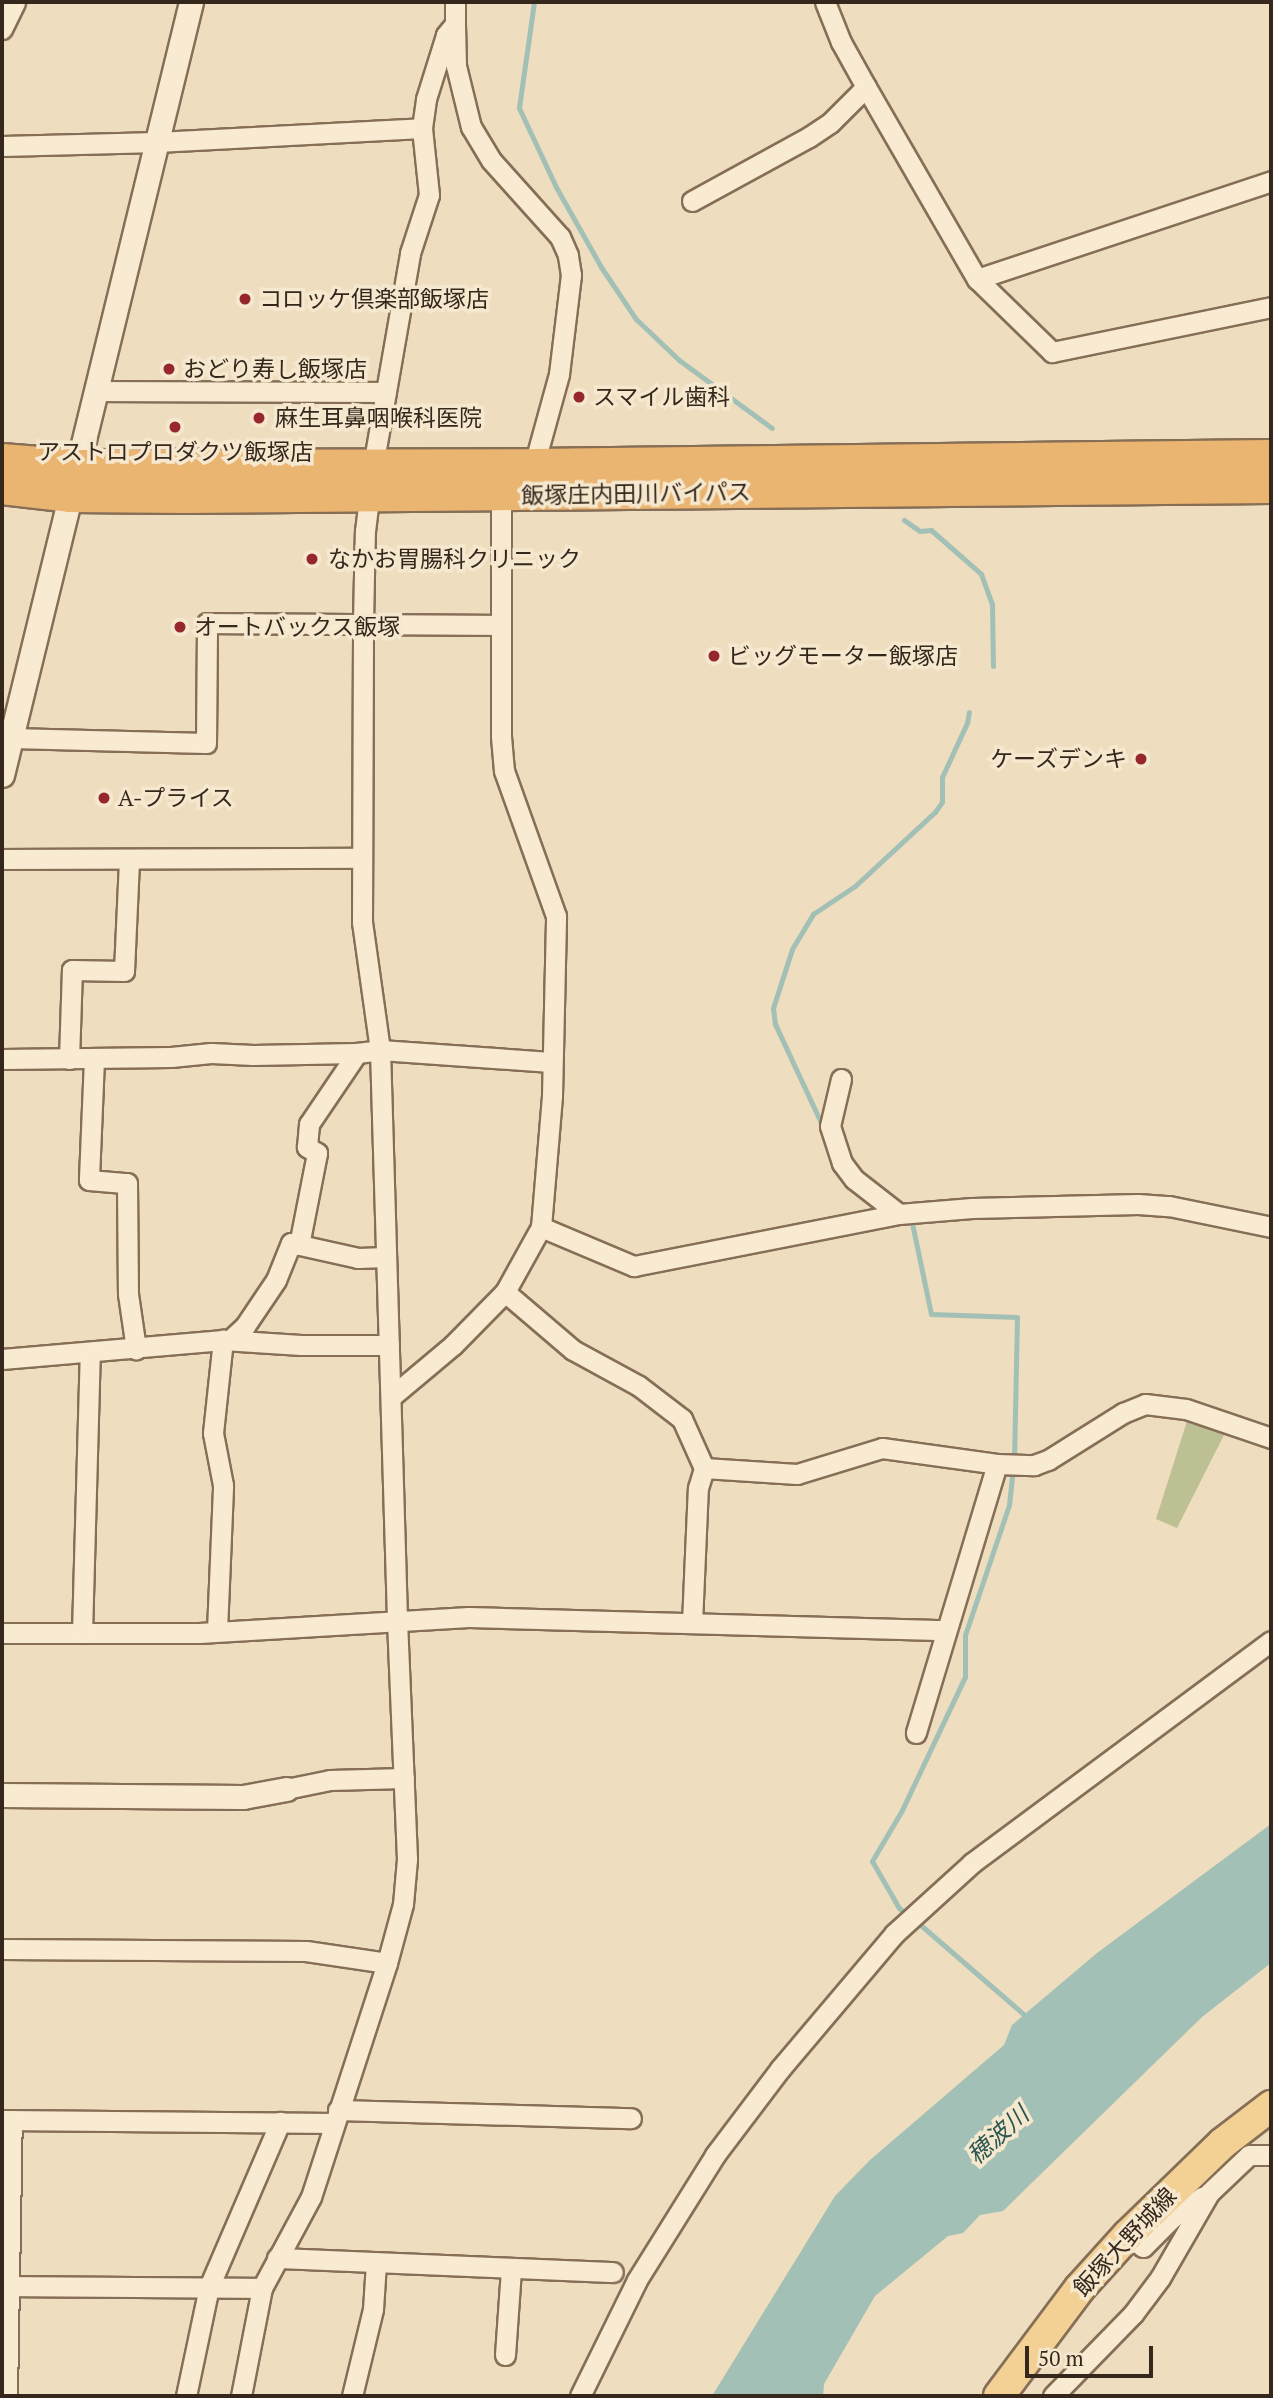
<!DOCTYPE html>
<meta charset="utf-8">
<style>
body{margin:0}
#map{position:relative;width:1273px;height:2398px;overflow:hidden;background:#eeddbe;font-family:"PT Serif","Noto Sans JP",serif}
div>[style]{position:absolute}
.cemetery>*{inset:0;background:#bdc092}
.water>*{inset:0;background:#a2c0b5}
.stream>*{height:5px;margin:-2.5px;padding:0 2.5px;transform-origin:2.5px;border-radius:2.5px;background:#a2c0b5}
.roads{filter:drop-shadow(2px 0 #866e57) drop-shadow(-2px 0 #866e57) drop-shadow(0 2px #866e57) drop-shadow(0 -2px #866e57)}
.minor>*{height:19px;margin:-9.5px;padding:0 9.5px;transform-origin:9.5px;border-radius:9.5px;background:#f9ebd1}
.tertiary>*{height:23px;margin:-11.5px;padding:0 11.5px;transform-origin:11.5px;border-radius:11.5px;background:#f9ebd1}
.primary>*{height:30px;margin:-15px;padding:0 15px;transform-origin:15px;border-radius:15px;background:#f3d195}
.trunk>*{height:32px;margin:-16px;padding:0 16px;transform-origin:16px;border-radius:16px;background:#eab471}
.dots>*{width:19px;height:19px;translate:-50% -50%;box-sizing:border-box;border:4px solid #f5e8ce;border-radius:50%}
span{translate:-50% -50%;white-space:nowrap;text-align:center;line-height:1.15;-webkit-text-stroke:7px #f5e8ce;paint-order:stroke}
.poi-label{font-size:23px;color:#36271c}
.left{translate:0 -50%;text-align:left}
.right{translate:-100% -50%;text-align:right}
.street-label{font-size:23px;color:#36271c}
.water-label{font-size:24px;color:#2b5651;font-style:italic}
.frame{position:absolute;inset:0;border:4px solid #36271c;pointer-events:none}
.scale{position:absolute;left:1025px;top:2346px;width:128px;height:32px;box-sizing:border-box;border:4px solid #36271c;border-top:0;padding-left:9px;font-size:21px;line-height:24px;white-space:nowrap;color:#36271c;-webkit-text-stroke:5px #f5e8ce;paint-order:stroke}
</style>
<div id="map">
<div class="cemetery">
<i style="clip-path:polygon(1188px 1418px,1226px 1431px,1177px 1528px,1156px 1519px)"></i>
</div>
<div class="water">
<i style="clip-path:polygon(1271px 1824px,1271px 1963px,1202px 2017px,1003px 2211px,980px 2215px,963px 2233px,948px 2236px,875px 2296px,824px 2384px,823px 2396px,712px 2396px,835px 2196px,870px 2160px,1004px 2045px,1012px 2025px,1097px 1953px)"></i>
</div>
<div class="stream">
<i style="left:534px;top:2px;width:107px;rotate:98.1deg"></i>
<i style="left:519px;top:108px;width:87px;rotate:64.9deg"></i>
<i style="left:556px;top:187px;width:92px;rotate:60.6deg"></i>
<i style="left:601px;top:267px;width:63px;rotate:56.1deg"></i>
<i style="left:636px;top:319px;width:59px;rotate:43.6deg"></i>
<i style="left:679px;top:360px;width:115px;rotate:36.2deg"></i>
<i style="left:904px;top:520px;width:19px;rotate:35deg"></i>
<i style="left:920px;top:531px;width:11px;rotate:-5deg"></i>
<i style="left:931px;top:530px;width:67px;rotate:41.3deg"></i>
<i style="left:981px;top:574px;width:32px;rotate:70deg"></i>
<i style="left:992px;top:604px;width:62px;rotate:89.1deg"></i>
<i style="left:823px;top:1127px;width:114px;rotate:-115deg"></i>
<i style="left:775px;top:1024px;width:16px;rotate:-97deg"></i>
<i style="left:773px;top:1008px;width:62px;rotate:-72.1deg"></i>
<i style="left:792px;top:949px;width:41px;rotate:-59deg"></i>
<i style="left:813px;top:914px;width:50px;rotate:-33.7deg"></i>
<i style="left:855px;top:886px;width:109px;rotate:-42.8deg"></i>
<i style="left:935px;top:812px;width:12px;rotate:-55deg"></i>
<i style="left:942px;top:802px;width:25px;rotate:-90deg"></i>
<i style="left:942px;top:777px;width:60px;rotate:-65.2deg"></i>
<i style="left:967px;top:723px;width:11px;rotate:-80deg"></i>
<i style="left:912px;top:1223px;width:93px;rotate:78.2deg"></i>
<i style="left:931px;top:1314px;width:86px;rotate:2deg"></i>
<i style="left:1017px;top:1317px;width:143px;rotate:91.2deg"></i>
<i style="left:908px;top:1915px;width:11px;rotate:-142deg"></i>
<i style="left:899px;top:1908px;width:54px;rotate:-119.9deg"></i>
<i style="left:872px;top:1861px;width:59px;rotate:-59.5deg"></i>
<i style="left:902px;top:1810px;width:147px;rotate:-64.7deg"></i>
<i style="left:965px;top:1677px;width:42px;rotate:-90deg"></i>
<i style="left:965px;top:1635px;width:137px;rotate:-71.3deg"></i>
<i style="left:1009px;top:1505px;width:36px;rotate:-84deg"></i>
<i style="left:916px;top:1921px;width:148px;rotate:40.9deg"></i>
</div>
<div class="roads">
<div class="minor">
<i style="left:825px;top:2px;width:43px;rotate:68.2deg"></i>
<i style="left:841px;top:42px;width:51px;rotate:60.9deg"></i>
<i style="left:866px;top:87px;width:222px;rotate:60deg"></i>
<i style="left:977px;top:279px;width:105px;rotate:44.2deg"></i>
<i style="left:1052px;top:352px;width:224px;rotate:-11.6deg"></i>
<i style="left:2px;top:29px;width:30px;rotate:-64deg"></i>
<i style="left:2px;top:146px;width:155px;rotate:-1.5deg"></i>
<i style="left:157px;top:142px;width:265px;rotate:-3deg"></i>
<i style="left:692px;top:201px;width:133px;rotate:-28.7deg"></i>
<i style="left:809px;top:137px;width:25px;rotate:-34deg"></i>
<i style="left:830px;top:123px;width:51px;rotate:-45deg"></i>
<i style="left:977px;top:279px;width:310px;rotate:-18.4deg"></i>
<i style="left:95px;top:391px;width:291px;rotate:0.2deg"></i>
<i style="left:373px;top:466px;width:216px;rotate:-80.1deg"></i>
<i style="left:410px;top:253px;width:61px;rotate:-71.9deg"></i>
<i style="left:429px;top:195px;width:67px;rotate:-96deg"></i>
<i style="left:422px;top:128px;width:29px;rotate:-82deg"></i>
<i style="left:426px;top:99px;width:67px;rotate:-72.6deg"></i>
<i style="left:446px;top:35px;width:14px;rotate:-51deg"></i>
<i style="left:455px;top:24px;width:22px;rotate:-90deg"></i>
<i style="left:11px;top:738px;width:195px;rotate:1.5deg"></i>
<i style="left:206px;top:743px;width:120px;rotate:-89.5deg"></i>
<i style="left:207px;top:623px;width:293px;rotate:0.4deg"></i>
<i style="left:2px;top:859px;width:359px;rotate:-0.2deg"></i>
<i style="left:2px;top:1059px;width:169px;rotate:-0.7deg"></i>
<i style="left:171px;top:1057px;width:40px;rotate:-5.7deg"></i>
<i style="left:211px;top:1053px;width:42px;rotate:2.7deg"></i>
<i style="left:253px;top:1055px;width:104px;rotate:-1.1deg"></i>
<i style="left:357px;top:1053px;width:23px;rotate:-7deg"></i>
<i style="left:380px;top:1050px;width:171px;rotate:4deg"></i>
<i style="left:69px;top:1059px;width:89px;rotate:-88.1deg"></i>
<i style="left:72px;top:970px;width:52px;rotate:1.1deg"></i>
<i style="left:124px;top:971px;width:110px;rotate:-87.4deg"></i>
<i style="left:94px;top:1059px;width:121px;rotate:92.4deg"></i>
<i style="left:89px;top:1180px;width:38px;rotate:5deg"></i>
<i style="left:127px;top:1183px;width:111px;rotate:89.5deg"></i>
<i style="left:128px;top:1294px;width:56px;rotate:81.7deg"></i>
<i style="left:841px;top:1079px;width:48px;rotate:103.2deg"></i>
<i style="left:830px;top:1126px;width:39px;rotate:72deg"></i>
<i style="left:842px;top:1163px;width:20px;rotate:53deg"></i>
<i style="left:854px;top:1179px;width:57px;rotate:37.9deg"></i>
<i style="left:541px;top:1227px;width:101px;rotate:22.8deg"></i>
<i style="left:634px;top:1266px;width:270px;rotate:-11.1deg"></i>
<i style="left:899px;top:1214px;width:73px;rotate:-4.7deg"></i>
<i style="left:972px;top:1208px;width:166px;rotate:-1.4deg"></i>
<i style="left:1138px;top:1204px;width:31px;rotate:4deg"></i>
<i style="left:1169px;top:1206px;width:104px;rotate:11.6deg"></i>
<i style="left:299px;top:1245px;width:94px;rotate:-78.9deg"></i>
<i style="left:317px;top:1153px;width:12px;rotate:-149deg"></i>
<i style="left:307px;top:1147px;width:23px;rotate:-85deg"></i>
<i style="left:309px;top:1124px;width:86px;rotate:-55.9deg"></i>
<i style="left:505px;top:1292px;width:89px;rotate:40.5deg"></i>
<i style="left:573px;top:1350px;width:75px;rotate:28.6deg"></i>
<i style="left:639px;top:1386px;width:54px;rotate:37.5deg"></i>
<i style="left:682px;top:1419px;width:54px;rotate:65.8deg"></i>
<i style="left:704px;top:1468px;width:93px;rotate:3.7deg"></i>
<i style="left:797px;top:1474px;width:89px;rotate:-17deg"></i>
<i style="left:882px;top:1448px;width:116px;rotate:7.9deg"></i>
<i style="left:997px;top:1464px;width:281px;rotate:106.8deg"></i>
<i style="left:230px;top:1340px;width:21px;rotate:-43deg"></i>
<i style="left:245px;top:1326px;width:55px;rotate:-56deg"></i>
<i style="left:276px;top:1280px;width:40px;rotate:-68deg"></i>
<i style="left:291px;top:1243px;width:69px;rotate:12.6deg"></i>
<i style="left:358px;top:1258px;width:28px;rotate:-2deg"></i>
<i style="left:2px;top:1359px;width:222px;rotate:-4.9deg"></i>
<i style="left:223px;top:1340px;width:78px;rotate:3.7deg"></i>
<i style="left:301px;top:1345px;width:88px"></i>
<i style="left:391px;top:1397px;width:81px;rotate:-40deg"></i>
<i style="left:453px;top:1345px;width:74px;rotate:-45.5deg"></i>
<i style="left:505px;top:1292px;width:74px;rotate:-61deg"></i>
<i style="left:541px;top:1227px;width:131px;rotate:-85.2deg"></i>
<i style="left:552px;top:1096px;width:180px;rotate:-88.7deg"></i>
<i style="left:556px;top:916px;width:154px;rotate:-109.7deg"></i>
<i style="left:504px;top:771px;width:35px;rotate:-95deg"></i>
<i style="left:501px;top:736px;width:240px;rotate:-90deg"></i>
<i style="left:501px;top:496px;width:45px;rotate:-43.2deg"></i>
<i style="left:534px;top:465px;width:94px;rotate:-74.6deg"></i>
<i style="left:559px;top:374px;width:100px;rotate:-83.1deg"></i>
<i style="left:571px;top:275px;width:20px;rotate:-99deg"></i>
<i style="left:568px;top:255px;width:20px;rotate:-114deg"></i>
<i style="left:560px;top:237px;width:103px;rotate:-131.9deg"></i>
<i style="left:491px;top:160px;width:39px;rotate:-121deg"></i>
<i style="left:471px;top:127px;width:63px;rotate:-103.8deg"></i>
<i style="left:456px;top:66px;width:42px;rotate:-91.4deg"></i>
<i style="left:997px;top:1464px;width:37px;rotate:2deg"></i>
<i style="left:1034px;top:1465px;width:15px;rotate:-20deg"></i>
<i style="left:1048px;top:1460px;width:89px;rotate:-32.1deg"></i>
<i style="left:1123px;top:1413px;width:24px;rotate:-22deg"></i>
<i style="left:1145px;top:1404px;width:41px;rotate:7deg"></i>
<i style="left:1186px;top:1409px;width:90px;rotate:18.8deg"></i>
<i style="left:692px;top:1623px;width:135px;rotate:-87.5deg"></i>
<i style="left:698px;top:1488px;width:21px;rotate:-73deg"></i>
<i style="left:217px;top:1631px;width:146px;rotate:-87.6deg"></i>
<i style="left:223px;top:1485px;width:53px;rotate:-100.9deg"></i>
<i style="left:213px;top:1433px;width:94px;rotate:-83.9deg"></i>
<i style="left:2px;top:1633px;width:197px"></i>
<i style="left:199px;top:1633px;width:270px;rotate:-3.4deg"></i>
<i style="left:469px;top:1617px;width:477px;rotate:1.6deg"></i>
<i style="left:82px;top:1633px;width:281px;rotate:-88.4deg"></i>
<i style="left:286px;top:1789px;width:45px;rotate:-11.6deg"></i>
<i style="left:330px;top:1780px;width:74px;rotate:-1.5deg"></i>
<i style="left:2px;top:1949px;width:304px;rotate:0.4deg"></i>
<i style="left:306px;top:1951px;width:82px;rotate:8.4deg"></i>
<i style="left:338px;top:2110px;width:293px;rotate:1.6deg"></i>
<i style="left:2px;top:2120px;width:332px;rotate:0.5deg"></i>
<i style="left:1128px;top:2235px;width:19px;rotate:39deg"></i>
<i style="left:1143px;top:2247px;width:41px;rotate:-45deg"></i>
<i style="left:1172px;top:2218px;width:37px;rotate:-35deg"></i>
<i style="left:277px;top:2258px;width:336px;rotate:2.4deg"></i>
<i style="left:2px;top:2286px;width:260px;rotate:0.4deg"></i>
<i style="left:505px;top:2355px;width:86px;rotate:-86deg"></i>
<i style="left:7px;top:2396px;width:276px;rotate:-89deg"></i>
<i style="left:186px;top:2396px;width:111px;rotate:-78.1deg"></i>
<i style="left:209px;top:2287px;width:180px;rotate:-66.7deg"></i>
<i style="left:241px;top:2396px;width:110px;rotate:-79deg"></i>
<i style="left:262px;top:2288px;width:103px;rotate:-61.7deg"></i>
<i style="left:311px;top:2197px;width:246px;rotate:-72deg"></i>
<i style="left:387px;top:1963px;width:61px;rotate:-74.8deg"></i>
<i style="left:403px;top:1904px;width:45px;rotate:-84.9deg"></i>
<i style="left:407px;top:1859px;width:240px;rotate:-92.4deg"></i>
<i style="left:397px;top:1619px;width:569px;rotate:-91.71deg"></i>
<i style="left:380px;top:1050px;width:129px;rotate:-98deg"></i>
<i style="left:362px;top:922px;width:299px;rotate:-89.8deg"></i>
<i style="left:363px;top:623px;width:92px;rotate:-88.8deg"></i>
<i style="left:365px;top:531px;width:35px;rotate:-83deg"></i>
<i style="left:352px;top:2396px;width:89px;rotate:-76.4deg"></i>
<i style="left:373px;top:2309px;width:46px;rotate:-86.3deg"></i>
<i style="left:580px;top:2396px;width:129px;rotate:-63.8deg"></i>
<i style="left:637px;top:2280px;width:147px;rotate:-58deg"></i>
<i style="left:715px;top:2155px;width:108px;rotate:-52.9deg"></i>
<i style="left:780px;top:2069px;width:177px;rotate:-49.8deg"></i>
<i style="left:894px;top:1934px;width:105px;rotate:-42.3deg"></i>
<i style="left:972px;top:1863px;width:372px;rotate:-36.6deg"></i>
<i style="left:1053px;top:2396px;width:115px;rotate:-45.7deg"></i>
<i style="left:1133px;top:2314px;width:45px;rotate:-53.1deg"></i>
<i style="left:1160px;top:2278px;width:98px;rotate:-60deg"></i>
<i style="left:1209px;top:2193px;width:55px;rotate:-43.5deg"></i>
<i style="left:1249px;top:2155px;width:22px"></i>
</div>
<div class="tertiary">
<i style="left:2px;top:775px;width:796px;rotate:-76.26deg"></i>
<i style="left:2px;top:1795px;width:241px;rotate:0.5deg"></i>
<i style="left:243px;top:1797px;width:44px;rotate:-10.5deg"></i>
</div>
<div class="primary">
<i style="left:999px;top:2396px;width:134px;rotate:-53.2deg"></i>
<i style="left:1079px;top:2289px;width:73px;rotate:-47.8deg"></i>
<i style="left:1128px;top:2235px;width:132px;rotate:-44.1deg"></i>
<i style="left:1223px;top:2143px;width:61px;rotate:-37.6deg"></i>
</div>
<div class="trunk">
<i style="left:2px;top:460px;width:75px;rotate:4.6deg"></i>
<i style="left:77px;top:466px;width:457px;rotate:-0.1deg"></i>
<i style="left:534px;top:465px;width:737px;rotate:-0.7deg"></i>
<i style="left:2px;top:488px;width:68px;rotate:6.7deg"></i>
<i style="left:70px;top:496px;width:116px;rotate:0.5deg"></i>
<i style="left:186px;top:497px;width:1085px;rotate:-0.53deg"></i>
</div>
</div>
<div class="dots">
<i style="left:245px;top:299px;background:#96272d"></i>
<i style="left:169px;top:369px;background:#96272d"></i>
<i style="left:579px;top:397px;background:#96272d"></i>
<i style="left:259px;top:418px;background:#96272d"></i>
<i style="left:175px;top:427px;background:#96272d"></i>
<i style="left:312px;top:559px;background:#96272d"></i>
<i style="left:180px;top:627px;background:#96272d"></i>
<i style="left:714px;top:656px;background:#96272d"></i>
<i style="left:1141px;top:759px;background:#96272d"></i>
<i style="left:104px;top:798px;background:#96272d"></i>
</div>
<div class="poi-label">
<span class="left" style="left:259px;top:299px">コロッケ倶楽部飯塚店</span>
<span class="left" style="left:183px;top:369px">おどり寿し飯塚店</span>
<span class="left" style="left:593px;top:397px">スマイル歯科</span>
<span class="left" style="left:275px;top:418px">麻生耳鼻咽喉科医院</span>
<span style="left:175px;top:452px">アストロプロダクツ飯塚店</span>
<span class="left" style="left:328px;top:559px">なかお胃腸科クリニック</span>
<span class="left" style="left:194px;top:627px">オートバックス飯塚</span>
<span class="left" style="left:728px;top:656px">ビッグモーター飯塚店</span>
<span class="right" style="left:1127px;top:759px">ケーズデンキ</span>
<span class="left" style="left:118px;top:798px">A-プライス</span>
</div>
<div class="street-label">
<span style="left:636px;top:494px;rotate:-1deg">飯塚庄内田川バイパス</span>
<span style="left:1125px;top:2242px;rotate:-47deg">飯塚大野城線</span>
</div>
<div class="water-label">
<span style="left:998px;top:2135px;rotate:-42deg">穂波川</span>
</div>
<div class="frame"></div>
<div class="scale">50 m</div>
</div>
